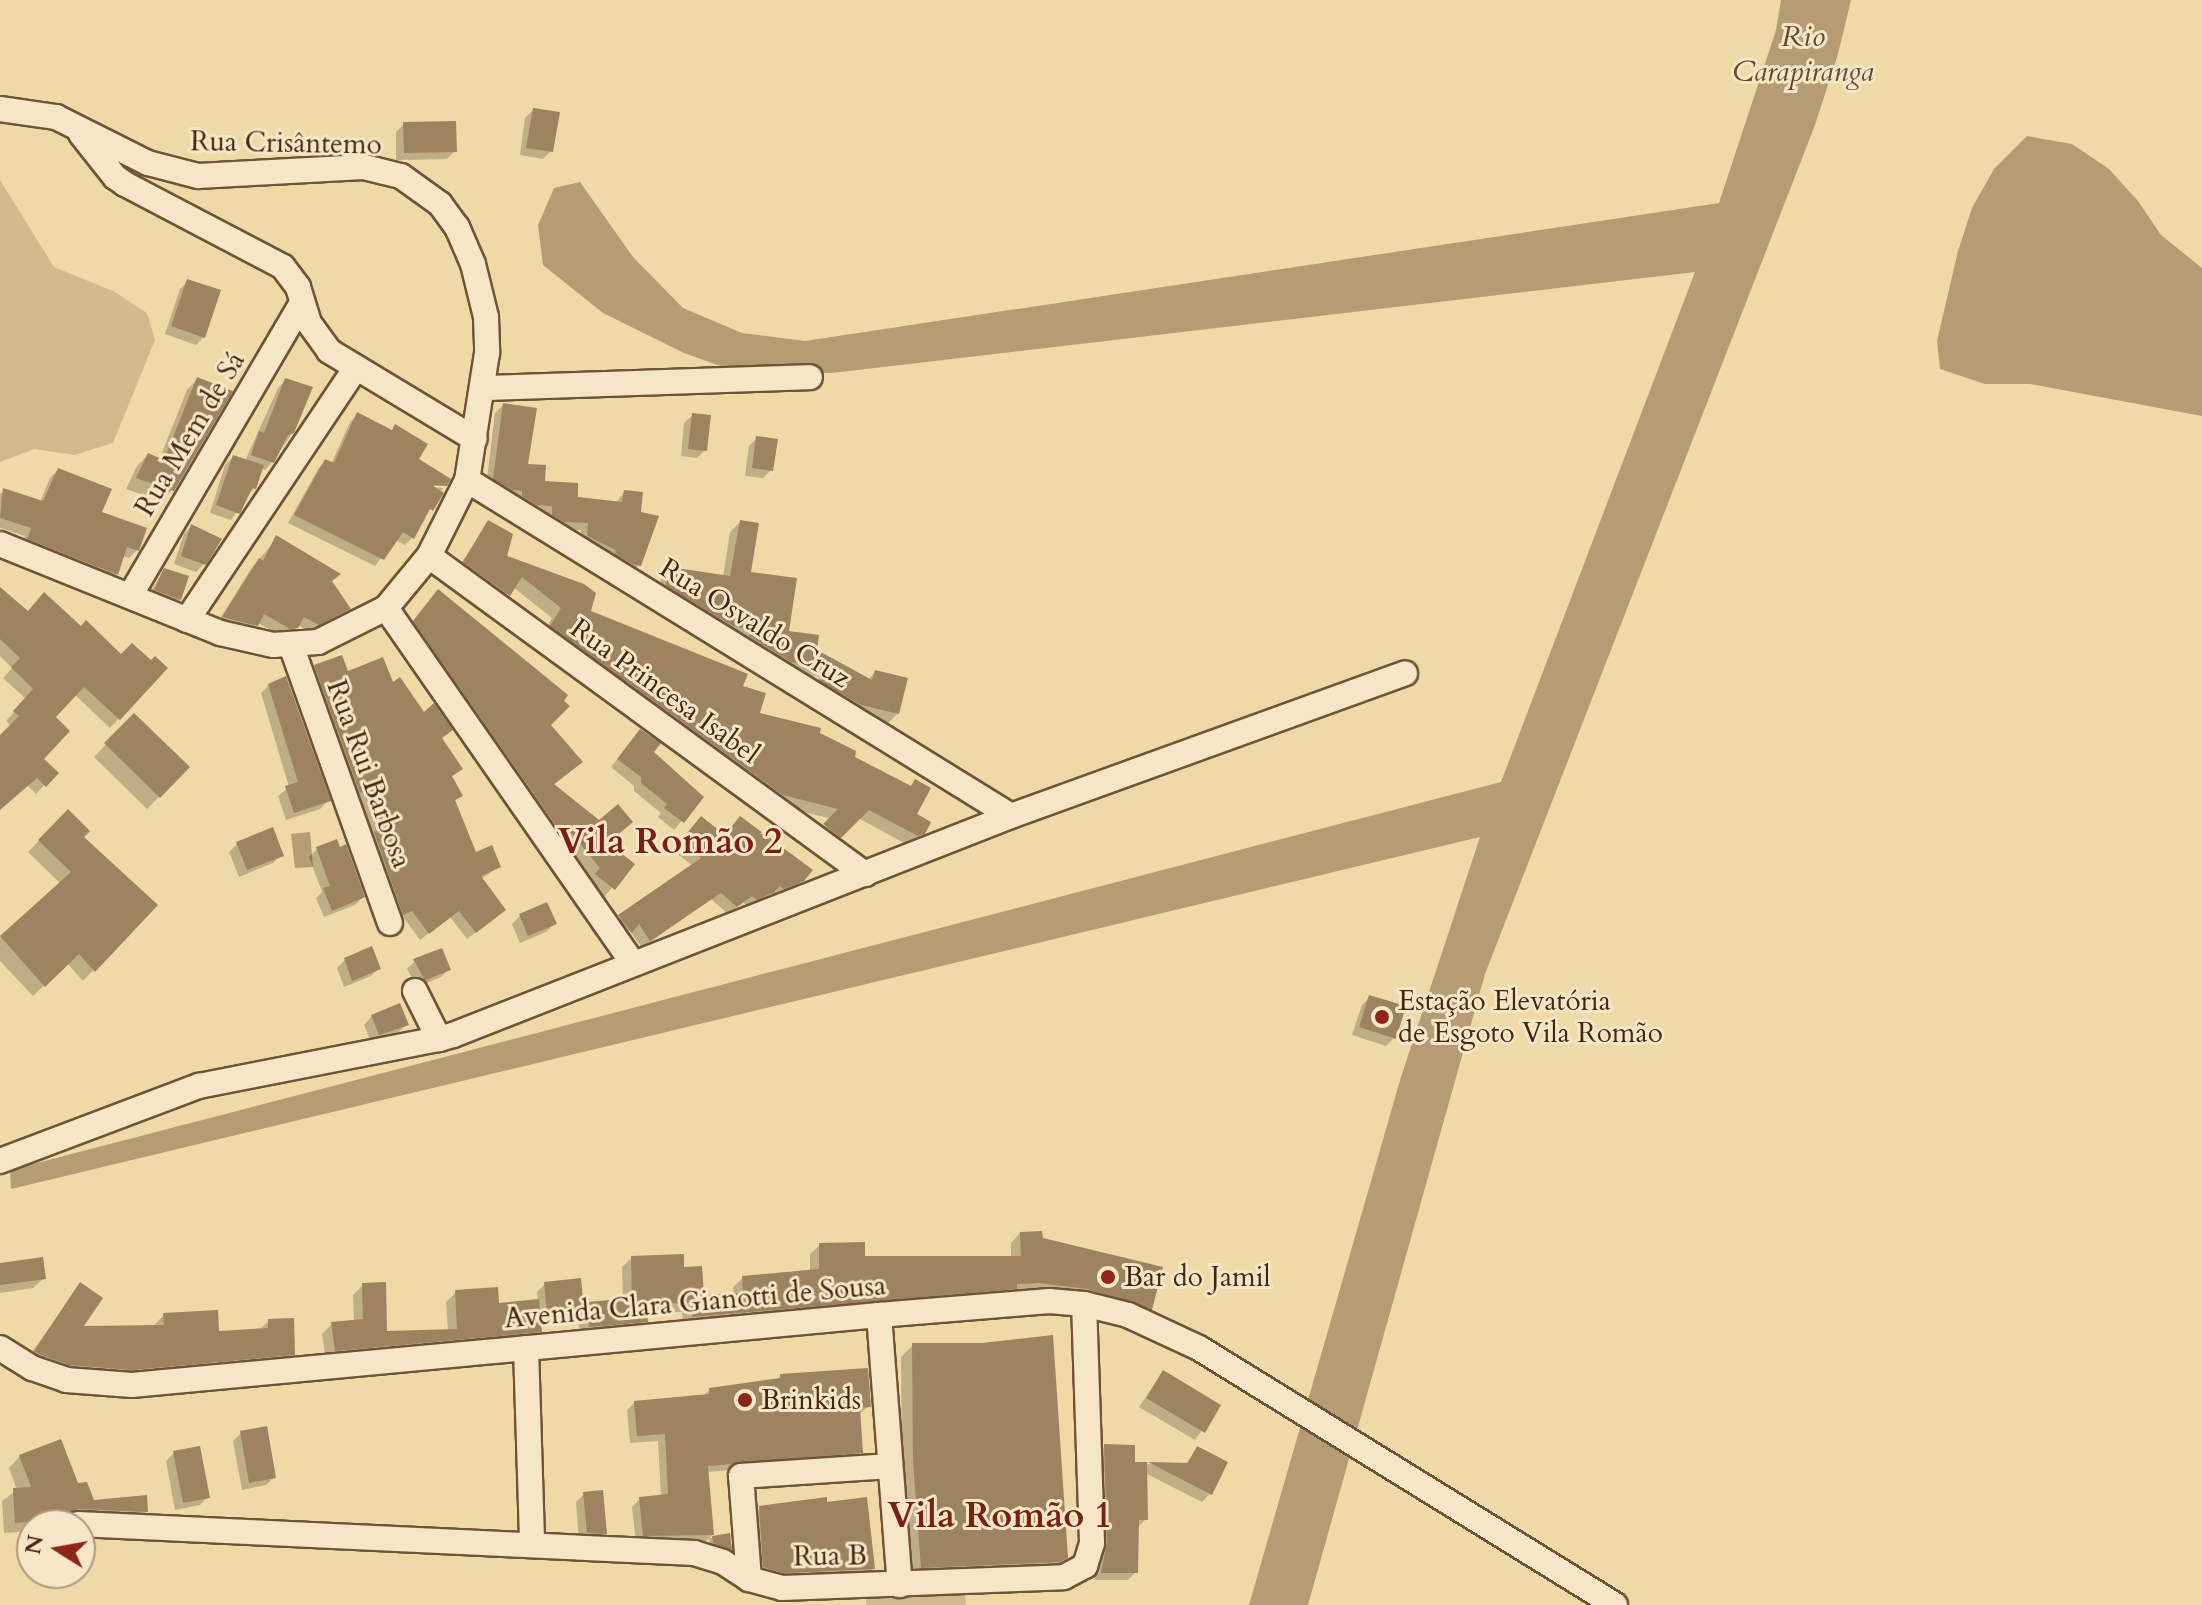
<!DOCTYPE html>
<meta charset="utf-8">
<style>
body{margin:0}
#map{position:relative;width:2202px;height:1605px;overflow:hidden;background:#eed9a7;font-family:Cardo,serif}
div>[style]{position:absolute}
.green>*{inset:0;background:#d1bb8d}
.water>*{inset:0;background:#b59c74}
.shadow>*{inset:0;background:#0003}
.building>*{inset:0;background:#9d835f}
.roads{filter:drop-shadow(2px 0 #705336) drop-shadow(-2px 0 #705336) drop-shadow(0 2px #705336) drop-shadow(0 -2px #705336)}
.street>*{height:24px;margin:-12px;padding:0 12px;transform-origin:12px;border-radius:12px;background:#f4e6c6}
.dots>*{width:22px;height:22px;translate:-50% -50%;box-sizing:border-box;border:4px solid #f4e6c6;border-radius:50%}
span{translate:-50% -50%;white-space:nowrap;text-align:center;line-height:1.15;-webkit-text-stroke:6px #f4e6c6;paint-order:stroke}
.street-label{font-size:28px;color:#462610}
.poi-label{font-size:28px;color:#462610}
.left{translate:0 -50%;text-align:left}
.water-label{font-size:30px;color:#67492e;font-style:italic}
.district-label{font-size:36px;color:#7a1f14;font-weight:700}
.north{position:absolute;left:16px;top:1509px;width:80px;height:80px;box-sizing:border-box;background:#f4e6c6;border:2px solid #ae997d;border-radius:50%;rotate:281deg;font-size:22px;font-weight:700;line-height:32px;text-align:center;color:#462610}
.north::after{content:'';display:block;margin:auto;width:28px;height:36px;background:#8f2418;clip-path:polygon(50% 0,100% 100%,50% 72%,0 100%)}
</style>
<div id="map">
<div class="green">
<i style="clip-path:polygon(0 180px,54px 267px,113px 291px,147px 313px,155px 340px,113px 443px,74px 455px,34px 449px,0 462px)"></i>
<i style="clip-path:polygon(965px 1590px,966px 1605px,866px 1605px,866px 1593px)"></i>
</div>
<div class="water">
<i style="clip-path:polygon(1781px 0,1851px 0,1838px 54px,1815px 125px,1485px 974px,1308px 1605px,1249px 1605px,1401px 1077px,1480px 837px,11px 1189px,10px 1170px,1501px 782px,1695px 272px,832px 373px,734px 371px,684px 353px,603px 313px,543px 265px,538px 225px,554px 188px,580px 182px,633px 257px,683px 308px,742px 333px,805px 341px,1719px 203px,1776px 30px)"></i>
<i style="clip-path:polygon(2027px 136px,2072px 144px,2109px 169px,2138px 201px,2161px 235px,2202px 268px,2202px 416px,2030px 384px,1985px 384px,1940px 369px,1937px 341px,1958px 251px,1972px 208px,1994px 169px)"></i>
<i style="clip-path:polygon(310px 832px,313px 867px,295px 868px,291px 834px)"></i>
</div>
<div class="shadow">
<i style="clip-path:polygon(533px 110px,551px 151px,543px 159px,520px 155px,525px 118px)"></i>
<i style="clip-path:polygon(404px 124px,455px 151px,447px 159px,396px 160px,396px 132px)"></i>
<i style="clip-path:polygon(188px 281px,204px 337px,196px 345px,165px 334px,180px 289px)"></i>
<i style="clip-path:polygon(198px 379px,172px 490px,161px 501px,126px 489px,137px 466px,148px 455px,159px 460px,187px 390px)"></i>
<i style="clip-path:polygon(286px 380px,293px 432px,273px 461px,265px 470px,261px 468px,254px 488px,231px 520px,210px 513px,225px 465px,233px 457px,245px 461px,278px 388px)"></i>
<i style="clip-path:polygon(503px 405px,525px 466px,543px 483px,576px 499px,616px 503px,624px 492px,639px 565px,631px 573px,580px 544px,581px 530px,555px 529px,544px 523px,545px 514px,528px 512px,486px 487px,495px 413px)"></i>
<i style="clip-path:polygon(358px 414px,446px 485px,422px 487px,443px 488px,412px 538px,405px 545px,395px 540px,375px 566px,288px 523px,318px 469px,326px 461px,331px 464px,350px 422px)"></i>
<i style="clip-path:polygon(693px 415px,705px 450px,697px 458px,681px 456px,684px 423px)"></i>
<i style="clip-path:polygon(757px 438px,771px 470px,763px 478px,745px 476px,749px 446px)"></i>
<i style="clip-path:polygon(58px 470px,137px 550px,129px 558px,122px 556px,116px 574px,108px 582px,20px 547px,25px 536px,0 528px,0 494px,4px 491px,40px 502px,50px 478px)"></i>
<i style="clip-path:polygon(489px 522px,505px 557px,588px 612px,740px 688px,758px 714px,818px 735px,853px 759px,914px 815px,923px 832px,908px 845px,858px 818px,830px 846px,816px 835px,832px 819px,773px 804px,542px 636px,552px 618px,513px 587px,499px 605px,455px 572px)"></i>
<i style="clip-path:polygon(740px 522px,749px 573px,787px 632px,868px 680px,875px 672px,898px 713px,888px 723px,851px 714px,812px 691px,819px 677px,780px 671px,658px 596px,661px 579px,671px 569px,723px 577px,730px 532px)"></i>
<i style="clip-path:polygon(192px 526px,204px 564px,196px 572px,174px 564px,184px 534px)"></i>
<i style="clip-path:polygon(277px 538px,330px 582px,349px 608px,310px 632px,298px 625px,288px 636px,282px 636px,258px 623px,248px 633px,216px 625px,251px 569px)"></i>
<i style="clip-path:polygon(164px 570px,180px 599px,172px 607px,147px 598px)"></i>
<i style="clip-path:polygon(0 589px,27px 613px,81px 629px,121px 656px,165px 668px,110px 728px,74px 694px,53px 718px,42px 759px,56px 773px,36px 794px,27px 785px,0 809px,0 737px,11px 726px,6px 721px,26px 699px,3px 678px,12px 668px,0 656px)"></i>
<i style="clip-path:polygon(430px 600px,548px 725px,571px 771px,552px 786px,599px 822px,606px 844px,632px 864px,604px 897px,587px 884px,592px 878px,405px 631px)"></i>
<i style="clip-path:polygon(315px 666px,392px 685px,441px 739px,460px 769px,450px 778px,460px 795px,454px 802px,475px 854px,499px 867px,481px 879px,496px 917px,467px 939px,450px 917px,420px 940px,404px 918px,396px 921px,367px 842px,373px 836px,307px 674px)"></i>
<i style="clip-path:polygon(269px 685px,328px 801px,320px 809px,286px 820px,278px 796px,289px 787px,261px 693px)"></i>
<i style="clip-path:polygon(134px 715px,188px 767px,147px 809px,94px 757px)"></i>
<i style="clip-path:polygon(633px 739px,652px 752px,701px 797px,674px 830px,658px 817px,661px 813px,634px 791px,634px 786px,611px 767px)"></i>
<i style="clip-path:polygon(68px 811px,81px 838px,155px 905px,83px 981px,67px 963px,33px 996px,0 961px,0 938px,61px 884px,28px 852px)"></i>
<i style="clip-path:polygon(693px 826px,802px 880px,793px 889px,775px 896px,771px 893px,748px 907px,743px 902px,728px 914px,711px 899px,642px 948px,630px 931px,623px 939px,611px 924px,693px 866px,674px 851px)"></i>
<i style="clip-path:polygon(237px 844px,281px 855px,273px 863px,239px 877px,229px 852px)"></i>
<i style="clip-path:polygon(317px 849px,363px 897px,355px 905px,324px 917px,316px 898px,322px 892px,309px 857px)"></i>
<i style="clip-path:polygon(520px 916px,554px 924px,546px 932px,520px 943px,512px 924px)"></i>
<i style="clip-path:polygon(371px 949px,379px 968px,371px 976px,344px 987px,337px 968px,345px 960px)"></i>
<i style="clip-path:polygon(415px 961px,449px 969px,441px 977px,417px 987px,407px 969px)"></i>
<i style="clip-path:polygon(1370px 997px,1394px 1038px,1386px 1046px,1352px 1035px,1362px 1005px)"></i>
<i style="clip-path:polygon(372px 1016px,406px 1025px,398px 1033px,371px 1042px,364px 1025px)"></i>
<i style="clip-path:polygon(1020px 1233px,1041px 1240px,1150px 1309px,1141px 1318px,1077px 1298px,683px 1326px,682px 1312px,645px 1312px,646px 1321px,636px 1330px,580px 1336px,578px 1313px,574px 1318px,539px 1321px,539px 1331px,530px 1341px,326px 1360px,322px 1334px,332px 1324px,354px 1322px,353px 1295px,363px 1285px,385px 1333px,448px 1331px,446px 1302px,456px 1292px,497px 1305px,538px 1301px,537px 1292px,545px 1284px,582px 1310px,588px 1303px,623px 1301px,622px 1267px,632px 1258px,682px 1269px,702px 1297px,734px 1296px,733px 1287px,743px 1278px,810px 1271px,810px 1254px,820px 1245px,863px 1258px,1011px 1258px,1011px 1243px)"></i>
<i style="clip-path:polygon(0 1265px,44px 1278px,33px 1288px,0 1293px)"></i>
<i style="clip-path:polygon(80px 1285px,80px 1329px,154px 1325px,164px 1315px,217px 1333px,259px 1330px,269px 1321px,293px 1354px,283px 1364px,120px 1380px,25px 1362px)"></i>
<i style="clip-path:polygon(913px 1345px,1066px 1557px,1053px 1570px,909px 1579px,902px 1474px,901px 1357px)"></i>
<i style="clip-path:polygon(1163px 1372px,1218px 1406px,1195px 1440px,1139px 1407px)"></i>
<i style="clip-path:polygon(781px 1376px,869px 1406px,859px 1414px,861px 1452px,853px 1460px,706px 1472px,712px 1535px,704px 1543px,636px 1543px,632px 1507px,640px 1499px,661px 1497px,658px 1441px,630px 1443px,627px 1410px,635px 1402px,703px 1396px,710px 1389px,776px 1381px)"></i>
<i style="clip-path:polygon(241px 1433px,274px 1477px,266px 1485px,242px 1490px,233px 1441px)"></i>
<i style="clip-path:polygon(1105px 1446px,1145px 1467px,1148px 1464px,1185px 1465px,1197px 1448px,1210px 1494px,1202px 1502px,1145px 1473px,1146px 1519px,1138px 1527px,1136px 1572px,1128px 1580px,1094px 1580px,1100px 1552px,1096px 1454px)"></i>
<i style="clip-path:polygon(174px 1453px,208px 1497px,200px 1505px,175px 1510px,166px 1461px)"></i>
<i style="clip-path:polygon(20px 1456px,77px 1485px,93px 1502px,146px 1512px,135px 1523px,65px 1520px,57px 1525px,32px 1525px,32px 1531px,4px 1533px,2px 1501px,17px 1490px,9px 1468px)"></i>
<i style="clip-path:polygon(584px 1494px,605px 1533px,597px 1541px,579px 1540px,576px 1502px)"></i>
<i style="clip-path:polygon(760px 1508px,873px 1569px,863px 1579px,754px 1577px,749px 1518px)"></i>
<i style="clip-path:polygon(729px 1536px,727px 1552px,710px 1546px,709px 1538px)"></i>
</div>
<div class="building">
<i style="clip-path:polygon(533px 108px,560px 112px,553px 152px,526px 148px)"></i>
<i style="clip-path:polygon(456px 121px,457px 152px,404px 153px,403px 122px)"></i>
<i style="clip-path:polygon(187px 279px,221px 290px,205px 338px,171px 326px)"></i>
<i style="clip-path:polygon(197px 377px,233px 391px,174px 491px,136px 478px,148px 453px,164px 460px)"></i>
<i style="clip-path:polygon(285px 378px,313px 387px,294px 433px,288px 435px,274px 463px,251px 455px,259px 431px,264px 433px)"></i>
<i style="clip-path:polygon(503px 403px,537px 408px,528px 464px,546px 465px,545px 481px,578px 483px,578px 497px,622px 502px,624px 490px,643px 492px,641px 512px,659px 516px,641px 566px,632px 564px,615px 554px,616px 550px,587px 536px,588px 523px,564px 522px,552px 515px,552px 506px,536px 505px,522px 496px,522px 491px,512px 490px,493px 479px)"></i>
<i style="clip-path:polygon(357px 412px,392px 430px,395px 424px,428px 444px,419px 459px,451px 479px,447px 486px,432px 485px,444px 493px,433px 511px,430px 509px,414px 539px,403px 532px,384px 560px,294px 515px,325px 459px,334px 463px)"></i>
<i style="clip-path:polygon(692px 413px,711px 415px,707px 451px,688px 449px)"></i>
<i style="clip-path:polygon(756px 436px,778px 439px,773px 471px,752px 468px)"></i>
<i style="clip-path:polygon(233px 455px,264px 465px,256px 489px,252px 488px,240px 514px,216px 505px)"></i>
<i style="clip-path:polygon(58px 468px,112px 489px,102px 512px,147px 528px,139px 551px,127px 547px,118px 575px,27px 539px,31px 528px,0 518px,3px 488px,43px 501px)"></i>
<i style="clip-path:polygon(488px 520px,513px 534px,507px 556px,584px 584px,596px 593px,591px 611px,748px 674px,743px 686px,766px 693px,760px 713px,821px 728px,820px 733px,856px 751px,855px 757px,911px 786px,915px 779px,931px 788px,917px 814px,931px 822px,925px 834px,918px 836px,869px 810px,841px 838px,823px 824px,838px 809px,783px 795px,550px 626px,561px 608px,522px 577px,510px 596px,463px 562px)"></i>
<i style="clip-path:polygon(740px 520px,759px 523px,751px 572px,797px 578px,789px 631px,819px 635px,817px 650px,872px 680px,875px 670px,908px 678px,899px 714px,861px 705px,820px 681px,827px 668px,791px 662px,749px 636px,750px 629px,733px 626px,666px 586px,670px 567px,730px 576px)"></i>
<i style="clip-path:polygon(191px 524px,222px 539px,206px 565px,181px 556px)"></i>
<i style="clip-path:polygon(276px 535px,341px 574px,332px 581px,351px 609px,319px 625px,304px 617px,298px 628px,290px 629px,264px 614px,258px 626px,222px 617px,259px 558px,263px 561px)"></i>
<i style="clip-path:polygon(164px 568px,189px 576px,181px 600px,154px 590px)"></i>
<i style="clip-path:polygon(0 587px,28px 611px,44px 592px,81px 626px,86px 620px,121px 654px,132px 643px,151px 660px,155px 656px,168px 668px,120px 720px,84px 687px,56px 717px,70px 731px,44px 759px,59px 773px,46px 787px,37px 778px,0 810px,0 735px,19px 716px,13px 711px,33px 689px,11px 667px,20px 658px,0 639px)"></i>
<i style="clip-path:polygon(438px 589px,568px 695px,564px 701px,570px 706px,551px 725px,583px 762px,554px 784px,599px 820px,618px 804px,633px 822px,608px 843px,635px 864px,615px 890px,595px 874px,600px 868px,568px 829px,564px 834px,559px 830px,413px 621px)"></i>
<i style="clip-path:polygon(342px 655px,348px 671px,383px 657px,393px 682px,400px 677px,424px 712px,434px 703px,453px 730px,442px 738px,463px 769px,452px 776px,463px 796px,455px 800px,476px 852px,492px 845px,501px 867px,481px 876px,506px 910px,476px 933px,459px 911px,429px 934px,412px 911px,403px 915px,374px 832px,381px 829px,365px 791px,360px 793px,314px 665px)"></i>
<i style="clip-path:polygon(286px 676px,331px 801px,294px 813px,285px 786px,298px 782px,268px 684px)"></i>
<i style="clip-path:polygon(134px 713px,190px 767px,160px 798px,104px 743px)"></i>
<i style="clip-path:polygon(640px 729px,661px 743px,654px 752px,704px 797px,684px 823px,664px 808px,667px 804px,641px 783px,641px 777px,617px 759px)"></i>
<i style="clip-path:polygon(68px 809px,90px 831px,84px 837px,158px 905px,95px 972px,79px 954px,45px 987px,0 936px,71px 872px,38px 840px)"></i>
<i style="clip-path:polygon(701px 816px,725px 835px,740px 816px,813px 870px,804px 881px,784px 889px,780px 886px,773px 893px,757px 900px,752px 896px,737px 907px,721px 893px,650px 941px,639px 924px,632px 933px,618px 915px,701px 858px,680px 842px)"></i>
<i style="clip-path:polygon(273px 827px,284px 856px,247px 870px,236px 842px)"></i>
<i style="clip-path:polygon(337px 839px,340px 847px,346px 844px,365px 897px,332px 911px,323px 888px,330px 886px,316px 847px)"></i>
<i style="clip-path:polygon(547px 902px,557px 924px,528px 936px,519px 914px)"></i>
<i style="clip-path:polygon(372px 946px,381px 969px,352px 981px,344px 958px)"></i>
<i style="clip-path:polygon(442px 948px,451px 970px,425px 980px,413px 959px)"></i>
<i style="clip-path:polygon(1369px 995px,1406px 1006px,1396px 1039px,1359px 1027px)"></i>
<i style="clip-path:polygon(400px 1003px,409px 1025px,379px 1035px,371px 1015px)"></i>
<i style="clip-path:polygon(1042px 1231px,1043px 1238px,1163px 1267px,1152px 1310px,1088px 1289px,1039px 1283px,1017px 1284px,1017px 1289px,692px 1317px,691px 1303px,647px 1304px,648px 1322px,589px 1327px,587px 1302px,632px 1298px,631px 1256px,684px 1254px,684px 1267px,702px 1266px,704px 1295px,743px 1293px,742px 1276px,819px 1269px,819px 1243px,865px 1242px,865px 1256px,1021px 1256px,1020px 1232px)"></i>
<i style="clip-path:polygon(43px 1257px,46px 1279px,0 1285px,0 1263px)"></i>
<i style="clip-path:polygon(581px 1278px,584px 1310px,547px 1314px,544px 1282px)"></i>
<i style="clip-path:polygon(80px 1282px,103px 1298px,84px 1326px,164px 1325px,163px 1313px,218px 1310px,219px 1331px,268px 1328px,268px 1319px,294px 1318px,295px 1355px,132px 1370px,69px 1365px,39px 1354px,34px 1351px)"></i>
<i style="clip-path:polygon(386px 1282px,387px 1331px,457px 1329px,455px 1290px,498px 1287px,499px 1303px,539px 1299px,542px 1332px,335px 1351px,331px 1322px,363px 1319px,362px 1283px)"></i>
<i style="clip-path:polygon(1053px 1335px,1068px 1558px,1060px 1562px,921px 1568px,913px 1460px,912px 1343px,982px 1343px)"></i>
<i style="clip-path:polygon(868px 1368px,871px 1407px,860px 1408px,863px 1453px,708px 1466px,714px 1535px,643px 1536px,639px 1497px,668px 1494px,665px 1434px,637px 1436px,634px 1401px,709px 1394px,709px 1388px,780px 1378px,780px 1374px)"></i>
<i style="clip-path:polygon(1163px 1370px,1221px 1405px,1205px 1433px,1146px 1398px)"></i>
<i style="clip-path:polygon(267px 1426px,276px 1478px,249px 1483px,240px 1431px)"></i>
<i style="clip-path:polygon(61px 1439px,78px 1483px,87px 1482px,94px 1500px,147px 1495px,148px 1512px,78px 1509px,64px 1519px,15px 1523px,13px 1488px,31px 1487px,19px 1455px)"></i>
<i style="clip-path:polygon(1104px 1444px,1135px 1445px,1135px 1462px,1147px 1462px,1148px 1520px,1139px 1520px,1138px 1573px,1101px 1573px,1107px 1542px)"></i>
<i style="clip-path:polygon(200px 1446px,210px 1498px,183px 1503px,173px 1451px)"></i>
<i style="clip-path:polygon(1197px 1446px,1228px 1462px,1212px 1495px,1148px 1462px,1188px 1463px)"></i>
<i style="clip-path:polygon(603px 1490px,607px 1534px,587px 1533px,583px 1492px)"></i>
<i style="clip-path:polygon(827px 1497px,827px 1502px,867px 1497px,875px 1569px,784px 1573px,763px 1567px,759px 1506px)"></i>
<i style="clip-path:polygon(730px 1533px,732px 1550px,713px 1543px,712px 1536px)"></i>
</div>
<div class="roads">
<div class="street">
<i style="left:0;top:109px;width:57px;rotate:8.1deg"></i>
<i style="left:56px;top:117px;width:103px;rotate:26.6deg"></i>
<i style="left:148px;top:163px;width:52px;rotate:14.6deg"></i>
<i style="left:198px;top:176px;width:166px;rotate:-3.1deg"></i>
<i style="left:364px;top:167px;width:38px;rotate:14deg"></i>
<i style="left:401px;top:176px;width:48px;rotate:35.7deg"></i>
<i style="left:440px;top:204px;width:29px;rotate:54deg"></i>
<i style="left:457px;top:227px;width:40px;rotate:66.6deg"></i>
<i style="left:473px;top:264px;width:55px;rotate:76.2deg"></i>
<i style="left:486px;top:317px;width:36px;rotate:88deg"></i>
<i style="left:487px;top:353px;width:129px;rotate:98.9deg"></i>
<i style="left:467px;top:480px;width:85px;rotate:116.6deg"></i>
<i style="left:429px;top:556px;width:67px;rotate:129.6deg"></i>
<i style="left:386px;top:608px;width:76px;rotate:153.4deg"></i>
<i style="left:318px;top:642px;width:45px;rotate:176.2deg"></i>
<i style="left:273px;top:645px;width:54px;rotate:-167.2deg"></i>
<i style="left:220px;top:633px;width:237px;rotate:-158deg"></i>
<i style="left:81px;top:134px;width:55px;rotate:51.7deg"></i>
<i style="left:115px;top:177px;width:12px;rotate:35deg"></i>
<i style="left:125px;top:184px;width:178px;rotate:27.7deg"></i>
<i style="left:283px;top:267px;width:25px;rotate:53deg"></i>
<i style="left:298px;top:287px;width:38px;rotate:73deg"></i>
<i style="left:309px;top:323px;width:34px;rotate:54deg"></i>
<i style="left:329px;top:351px;width:170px;rotate:31.1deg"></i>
<i style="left:484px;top:388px;width:326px;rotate:-1.9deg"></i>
<i style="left:467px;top:480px;width:639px;rotate:31.7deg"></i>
<i style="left:429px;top:556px;width:540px;rotate:36.11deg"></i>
<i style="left:130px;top:596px;width:340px;rotate:-59.6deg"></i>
<i style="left:386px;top:608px;width:432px;rotate:55.2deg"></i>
<i style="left:187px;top:620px;width:303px;rotate:-56.2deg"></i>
<i style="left:291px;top:645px;width:295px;rotate:70.4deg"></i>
<i style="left:415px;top:991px;width:54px;rotate:63.4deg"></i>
<i style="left:439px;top:1039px;width:15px;rotate:-16deg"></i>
<i style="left:453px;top:1035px;width:599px;rotate:-21.43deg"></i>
<i style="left:1011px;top:816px;width:419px;rotate:-19.9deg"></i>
<i style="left:0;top:1161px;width:213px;rotate:-20.7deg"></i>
<i style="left:199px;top:1086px;width:245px;rotate:-11.1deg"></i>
<i style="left:879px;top:1315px;width:271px;rotate:85.6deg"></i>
<i style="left:0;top:1348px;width:38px;rotate:32deg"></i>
<i style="left:32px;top:1368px;width:36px;rotate:19deg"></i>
<i style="left:66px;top:1380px;width:66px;rotate:4.3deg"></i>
<i style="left:132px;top:1385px;width:750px;rotate:-5.35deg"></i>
<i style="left:879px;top:1315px;width:171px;rotate:-4.7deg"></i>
<i style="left:1049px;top:1301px;width:35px;rotate:5deg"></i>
<i style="left:1084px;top:1304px;width:45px;rotate:14deg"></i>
<i style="left:1128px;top:1315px;width:78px;rotate:24.9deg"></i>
<i style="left:1199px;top:1348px;width:489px;rotate:31.7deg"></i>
<i style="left:526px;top:1348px;width:195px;rotate:88.2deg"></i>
<i style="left:78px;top:1524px;width:617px;rotate:2.7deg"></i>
<i style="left:694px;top:1553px;width:30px;rotate:17deg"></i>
<i style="left:723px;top:1562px;width:31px;rotate:33deg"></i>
<i style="left:749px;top:1579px;width:34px;rotate:15deg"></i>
<i style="left:782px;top:1588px;width:282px;rotate:-2.2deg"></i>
<i style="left:1064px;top:1577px;width:24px;rotate:-28deg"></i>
<i style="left:1085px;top:1566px;width:24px;rotate:-73deg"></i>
<i style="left:1092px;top:1543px;width:239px;rotate:-91.9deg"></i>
<i style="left:749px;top:1579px;width:103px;rotate:-94.4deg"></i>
<i style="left:741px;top:1476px;width:149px;rotate:-3.8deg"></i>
</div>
</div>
<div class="dots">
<i style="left:1382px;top:1017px;background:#8f2418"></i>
<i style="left:1108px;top:1277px;background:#8f2418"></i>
<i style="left:745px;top:1400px;background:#8f2418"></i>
</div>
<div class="street-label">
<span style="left:286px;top:143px;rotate:1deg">Rua Crisântemo</span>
<span style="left:190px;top:434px;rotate:-59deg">Rua Mem de Sá</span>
<span style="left:755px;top:623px;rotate:32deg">Rua Osvaldo Cruz</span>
<span style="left:665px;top:691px;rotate:36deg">Rua Princesa Isabel</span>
<span style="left:369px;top:774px;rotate:70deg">Rua Rui Barbosa</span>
<span style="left:695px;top:1302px;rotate:-5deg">Avenida Clara Gianotti de Sousa</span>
<span style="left:830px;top:1556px;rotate:-1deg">Rua B</span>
</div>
<div class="poi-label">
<span class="left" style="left:1398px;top:1017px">Estação Elevatória<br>de Esgoto Vila Romão</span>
<span class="left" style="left:1124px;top:1277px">Bar do Jamil</span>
<span class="left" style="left:761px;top:1400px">Brinkids</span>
</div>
<div class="water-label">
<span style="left:1803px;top:54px">Rio<br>Carapiranga</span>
</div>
<div class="district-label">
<span style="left:670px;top:842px">Vila Romão 2</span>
<span style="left:1000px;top:1516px">Vila Romão 1</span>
</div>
<div class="north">N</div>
</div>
